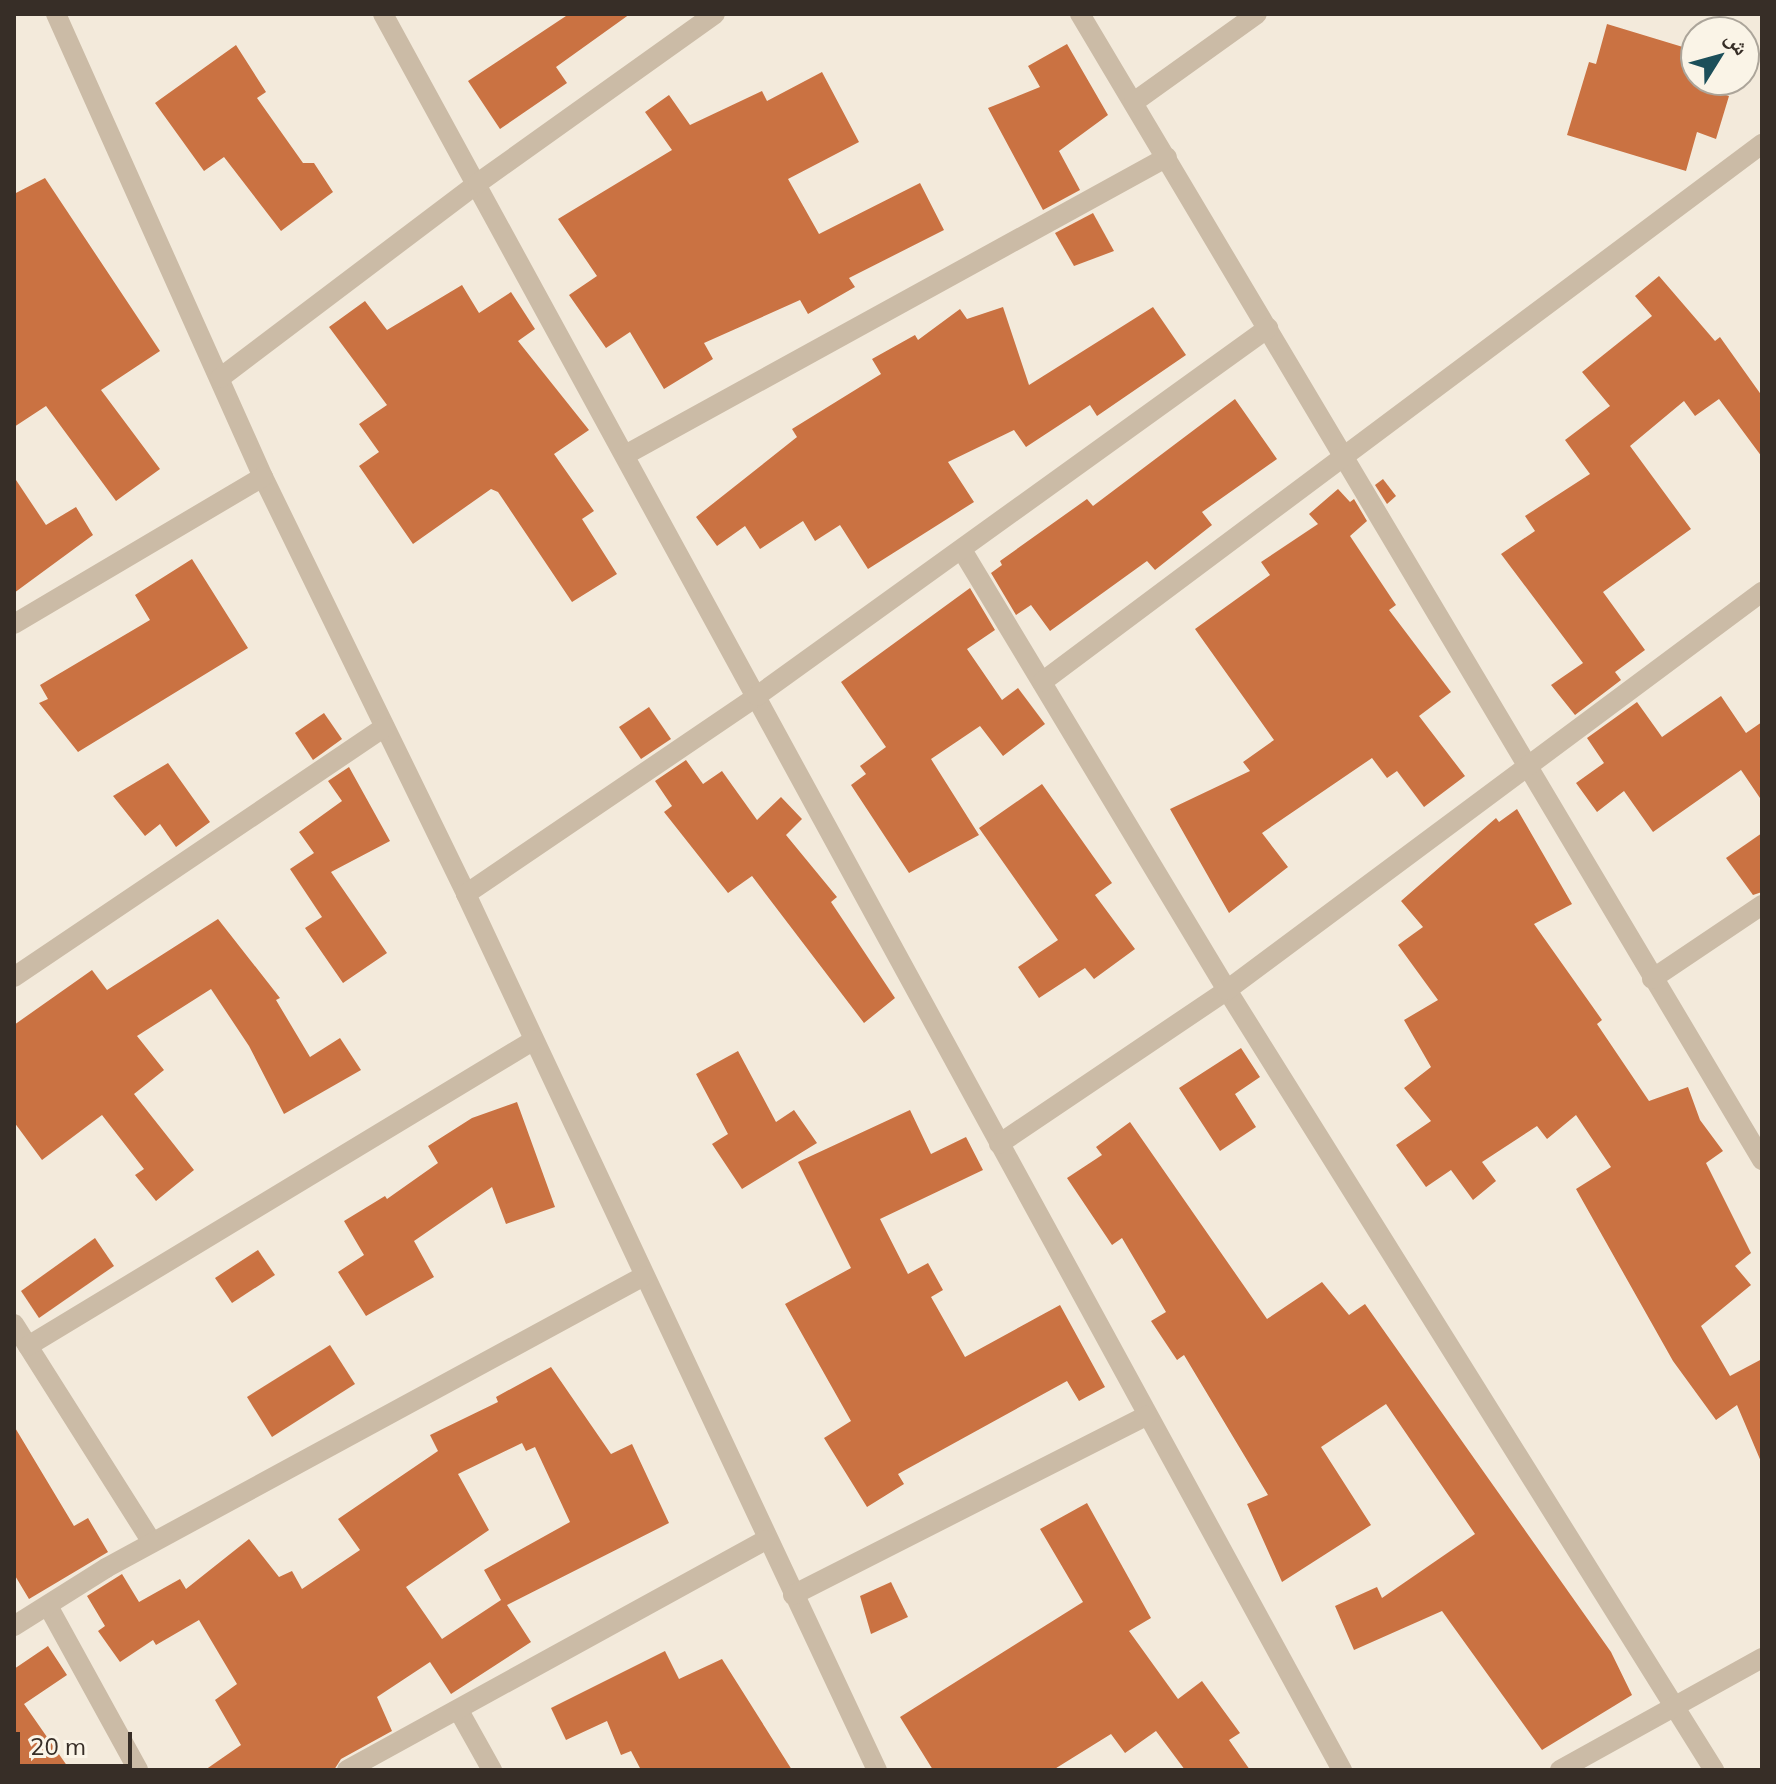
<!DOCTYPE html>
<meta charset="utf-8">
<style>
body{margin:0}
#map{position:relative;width:1776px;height:1784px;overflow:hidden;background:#f3eadb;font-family:Mulish,"Noto Naskh Arabic",sans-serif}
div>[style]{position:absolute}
.building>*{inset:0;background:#ca7242}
.minor>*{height:20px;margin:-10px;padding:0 10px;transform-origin:10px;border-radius:10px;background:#cbbba6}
span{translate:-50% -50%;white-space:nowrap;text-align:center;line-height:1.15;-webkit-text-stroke:6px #faf4e7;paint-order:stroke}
.frame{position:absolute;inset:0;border:16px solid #372e27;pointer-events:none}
.north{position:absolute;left:1680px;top:16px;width:80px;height:80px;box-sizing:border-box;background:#faf4e7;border:2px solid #aca59a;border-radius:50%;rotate:53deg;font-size:22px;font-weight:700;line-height:32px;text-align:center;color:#372e27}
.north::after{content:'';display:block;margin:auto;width:28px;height:36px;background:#1c4f5a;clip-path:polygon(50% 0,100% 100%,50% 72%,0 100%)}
.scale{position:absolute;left:16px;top:1732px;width:116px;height:36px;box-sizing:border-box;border:4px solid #372e27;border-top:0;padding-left:10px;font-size:24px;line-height:28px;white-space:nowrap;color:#372e27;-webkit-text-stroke:6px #faf4e7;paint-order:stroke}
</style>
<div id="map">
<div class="building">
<i style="clip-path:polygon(569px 14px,630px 14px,556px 67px,567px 83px,500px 129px,468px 81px)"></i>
<i style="clip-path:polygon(1607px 24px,1696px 51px,1696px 80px,1714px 80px,1711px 90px,1729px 96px,1716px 139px,1697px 132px,1686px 171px,1567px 135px,1589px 62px,1596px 64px)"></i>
<i style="clip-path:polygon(1067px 44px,1108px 115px,1059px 151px,1080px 190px,1043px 210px,988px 108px,1040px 87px,1028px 66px)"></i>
<i style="clip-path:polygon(236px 45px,266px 92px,257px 98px,303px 163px,314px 163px,333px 192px,281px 231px,224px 157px,204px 171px,155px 103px)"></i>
<i style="clip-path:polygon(822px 72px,859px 142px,788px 179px,819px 234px,920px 183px,944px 230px,849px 278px,855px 287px,808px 314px,800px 300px,704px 343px,713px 359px,664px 389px,630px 332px,606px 348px,569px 295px,597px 276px,558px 219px,672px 150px,645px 112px,669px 95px,690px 125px,762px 91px,767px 101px)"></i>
<i style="clip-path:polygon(45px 178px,160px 351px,101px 390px,160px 469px,116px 501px,46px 406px,14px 427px,14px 194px)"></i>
<i style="clip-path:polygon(1093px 213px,1114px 251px,1074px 266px,1055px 233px)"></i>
<i style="clip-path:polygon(1659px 276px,1715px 341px,1720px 337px,1762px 396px,1762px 457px,1719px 399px,1695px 416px,1684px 401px,1630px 446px,1691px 529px,1603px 592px,1645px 650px,1615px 672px,1621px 680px,1575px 715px,1551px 685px,1583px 663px,1501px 554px,1535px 531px,1525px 516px,1590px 474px,1565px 440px,1610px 406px,1582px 372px,1652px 316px,1635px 296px)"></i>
<i style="clip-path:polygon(462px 285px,479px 313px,511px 292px,535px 329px,518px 341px,589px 430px,554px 454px,594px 511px,582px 519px,617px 574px,572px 602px,498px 492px,491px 489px,413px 544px,359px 466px,379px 452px,359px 424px,387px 405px,329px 327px,365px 301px,387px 330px)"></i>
<i style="clip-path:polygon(1003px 307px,1029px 385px,1153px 307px,1186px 355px,1097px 416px,1090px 405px,1026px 447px,1014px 430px,948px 462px,974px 502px,868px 569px,840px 525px,815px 541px,803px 521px,760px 549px,745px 526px,717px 546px,696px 517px,797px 437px,792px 429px,881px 374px,872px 359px,915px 335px,918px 340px,960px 309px,967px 319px)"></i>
<i style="clip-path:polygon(1235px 399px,1277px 459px,1202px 512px,1212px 525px,1155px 570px,1147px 561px,1050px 631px,1031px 605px,1016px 615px,991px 573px,1002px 565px,1000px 561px,1087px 499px,1093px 506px)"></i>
<i style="clip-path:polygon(14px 477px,46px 525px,76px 507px,93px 535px,14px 593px)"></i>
<i style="clip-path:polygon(1383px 479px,1396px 496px,1387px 504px,1375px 485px)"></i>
<i style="clip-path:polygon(1338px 489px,1350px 502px,1354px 499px,1367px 521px,1350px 536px,1396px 605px,1389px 610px,1451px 692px,1419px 716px,1465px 776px,1424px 807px,1397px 771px,1387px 778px,1372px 758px,1262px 833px,1288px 867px,1229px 913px,1170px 809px,1250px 771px,1243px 762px,1274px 740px,1195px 629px,1270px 575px,1261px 562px,1318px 524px,1309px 514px)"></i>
<i style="clip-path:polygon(192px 559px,248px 648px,78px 752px,39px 703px,48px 699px,40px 685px,150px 620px,135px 595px)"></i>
<i style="clip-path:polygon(970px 588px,995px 630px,967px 649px,1002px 700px,1018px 688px,1045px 724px,1003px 756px,980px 726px,931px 759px,979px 835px,909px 873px,851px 785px,866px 774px,860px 766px,886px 747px,841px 682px)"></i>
<i style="clip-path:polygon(1721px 696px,1746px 733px,1762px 722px,1762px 801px,1741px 770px,1653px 832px,1624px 791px,1597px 812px,1576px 783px,1604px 763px,1587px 738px,1637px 702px,1662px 737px)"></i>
<i style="clip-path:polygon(649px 707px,671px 739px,641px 759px,619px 727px)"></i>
<i style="clip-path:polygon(324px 713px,342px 739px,313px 760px,295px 733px)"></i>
<i style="clip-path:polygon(686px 760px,703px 784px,722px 771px,757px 820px,781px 797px,802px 819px,786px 835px,837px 897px,831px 902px,895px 998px,864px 1023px,752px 876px,728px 893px,664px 812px,672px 806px,655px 781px)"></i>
<i style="clip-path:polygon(168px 763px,210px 822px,176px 847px,160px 824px,145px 836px,113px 796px)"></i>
<i style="clip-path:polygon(349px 767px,390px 841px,331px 872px,387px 953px,343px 983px,305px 928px,322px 917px,290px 869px,314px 853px,299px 832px,342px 801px,328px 781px)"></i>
<i style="clip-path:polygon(1042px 784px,1112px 883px,1095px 895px,1135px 949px,1094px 979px,1085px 968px,1039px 998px,1018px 967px,1058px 940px,979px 828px)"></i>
<i style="clip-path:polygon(1517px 809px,1572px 904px,1534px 924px,1602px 1020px,1597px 1024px,1649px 1101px,1688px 1087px,1700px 1120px,1723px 1151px,1706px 1163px,1751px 1253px,1735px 1266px,1751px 1285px,1701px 1326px,1730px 1376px,1762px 1359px,1762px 1464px,1737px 1405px,1716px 1420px,1673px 1361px,1576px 1189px,1611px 1167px,1576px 1115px,1547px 1139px,1537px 1126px,1482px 1162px,1496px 1181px,1473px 1200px,1451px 1170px,1426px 1187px,1396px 1145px,1431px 1121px,1404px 1088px,1431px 1067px,1404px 1020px,1438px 1000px,1398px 945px,1423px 927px,1401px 901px,1496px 818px,1499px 822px)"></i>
<i style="clip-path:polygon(1762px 833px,1762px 892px,1753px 895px,1726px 858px)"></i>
<i style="clip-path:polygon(218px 919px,280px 998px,276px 1000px,310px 1057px,340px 1038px,361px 1070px,284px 1114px,249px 1046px,211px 989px,137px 1036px,164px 1070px,134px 1094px,194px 1170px,156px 1201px,135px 1175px,144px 1169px,102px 1115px,42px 1160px,14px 1122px,14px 1025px,92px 970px,107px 990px)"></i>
<i style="clip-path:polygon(1241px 1048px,1260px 1077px,1235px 1094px,1256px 1127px,1220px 1151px,1179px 1088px)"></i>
<i style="clip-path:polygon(738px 1051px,776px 1122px,794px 1110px,817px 1143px,742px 1189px,712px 1144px,728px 1134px,696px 1074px)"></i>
<i style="clip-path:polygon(517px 1102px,555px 1207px,506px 1224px,492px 1187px,414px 1241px,434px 1277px,366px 1316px,338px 1272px,364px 1255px,344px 1221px,385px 1196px,387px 1199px,438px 1163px,428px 1146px,472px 1118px)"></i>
<i style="clip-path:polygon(910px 1110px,931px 1154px,966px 1137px,983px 1170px,880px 1219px,908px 1274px,928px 1263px,943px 1290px,931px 1297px,965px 1357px,1060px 1305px,1105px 1387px,1079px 1401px,1067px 1381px,898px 1474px,904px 1484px,867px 1507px,824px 1438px,851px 1421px,785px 1304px,851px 1268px,798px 1162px)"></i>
<i style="clip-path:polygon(1130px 1122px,1267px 1319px,1322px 1282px,1349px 1315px,1365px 1304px,1611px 1652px,1632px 1695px,1542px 1750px,1442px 1611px,1354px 1650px,1335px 1606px,1377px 1587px,1382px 1598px,1475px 1534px,1386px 1404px,1321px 1447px,1371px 1525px,1282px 1582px,1247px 1504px,1268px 1495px,1184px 1355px,1177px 1360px,1151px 1321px,1166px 1312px,1122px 1238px,1112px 1245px,1067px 1178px,1102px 1155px,1096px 1147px)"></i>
<i style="clip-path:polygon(95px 1238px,114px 1266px,39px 1318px,21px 1291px)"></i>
<i style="clip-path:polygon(258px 1250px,275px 1275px,232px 1303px,215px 1278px)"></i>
<i style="clip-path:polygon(330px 1345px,355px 1384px,272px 1437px,247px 1397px)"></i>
<i style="clip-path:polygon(evenodd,551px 1367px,611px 1454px,632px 1444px,669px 1523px,507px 1605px,531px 1642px,451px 1694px,430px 1662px,377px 1697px,392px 1731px,341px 1759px,334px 1770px,205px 1770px,241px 1745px,215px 1700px,237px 1684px,199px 1620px,156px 1645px,153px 1640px,120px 1662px,98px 1631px,105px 1626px,87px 1596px,122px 1574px,139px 1602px,180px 1579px,186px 1589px,249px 1539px,279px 1577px,292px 1571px,302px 1589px,360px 1550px,338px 1519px,438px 1451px,430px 1435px,498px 1402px,496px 1397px,551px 1367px,522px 1443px,526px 1451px,535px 1447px,570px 1522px,484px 1570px,501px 1600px,442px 1639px,406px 1587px,489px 1530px,458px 1474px,522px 1443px)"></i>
<i style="clip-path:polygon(14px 1426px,74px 1526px,88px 1518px,108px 1552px,29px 1599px,14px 1574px)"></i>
<i style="clip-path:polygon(1087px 1503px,1151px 1618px,1129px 1631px,1178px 1699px,1202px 1681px,1240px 1733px,1229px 1740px,1250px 1770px,1185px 1770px,1156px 1731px,1125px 1753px,1111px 1734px,1053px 1770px,933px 1770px,900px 1717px,1083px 1602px,1040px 1529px)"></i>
<i style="clip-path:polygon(891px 1582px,908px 1617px,871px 1634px,860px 1596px)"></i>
<i style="clip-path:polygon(48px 1646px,67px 1675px,24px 1704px,70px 1770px,14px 1770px,14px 1669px)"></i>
<i style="clip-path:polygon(665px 1651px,679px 1679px,722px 1659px,792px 1770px,641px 1770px,631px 1751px,621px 1755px,607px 1721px,566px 1740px,551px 1708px)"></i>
</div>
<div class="minor">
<i style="left:56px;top:14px;width:507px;rotate:65.91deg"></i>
<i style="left:263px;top:477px;width:464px;rotate:64deg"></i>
<i style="left:466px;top:894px;width:968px;rotate:64.87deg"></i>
<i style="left:383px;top:14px;width:2001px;rotate:61.36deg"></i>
<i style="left:1080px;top:14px;width:1334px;rotate:59.24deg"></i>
<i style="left:1134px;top:102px;width:151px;rotate:-35.6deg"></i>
<i style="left:220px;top:378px;width:323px;rotate:-37.1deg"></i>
<i style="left:478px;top:183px;width:291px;rotate:-35.5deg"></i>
<i style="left:627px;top:454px;width:616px;rotate:-28.81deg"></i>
<i style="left:962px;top:550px;width:514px;rotate:58.94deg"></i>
<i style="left:1227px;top:990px;width:920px;rotate:58.02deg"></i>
<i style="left:14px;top:624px;width:289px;rotate:-30.6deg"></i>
<i style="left:1042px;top:682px;width:899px;rotate:-36.77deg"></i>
<i style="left:466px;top:894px;width:352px;rotate:-34.2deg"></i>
<i style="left:757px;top:696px;width:630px;rotate:-35.76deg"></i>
<i style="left:14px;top:977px;width:447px;rotate:-34deg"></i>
<i style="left:1652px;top:979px;width:133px;rotate:-33.9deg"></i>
<i style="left:999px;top:1144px;width:275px;rotate:-34deg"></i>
<i style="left:1227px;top:990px;width:667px;rotate:-36.65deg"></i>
<i style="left:14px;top:1324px;width:258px;rotate:57.7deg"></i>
<i style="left:28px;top:1346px;width:591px;rotate:-31.16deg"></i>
<i style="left:793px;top:1595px;width:396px;rotate:-26.9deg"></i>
<i style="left:48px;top:1606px;width:187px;rotate:61.2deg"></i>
<i style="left:14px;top:1626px;width:109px;rotate:-32.2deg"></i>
<i style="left:106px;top:1568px;width:612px;rotate:-28.49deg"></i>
<i style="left:459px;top:1711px;width:68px;rotate:60.8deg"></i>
<i style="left:347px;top:1770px;width:477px;rotate:-28.8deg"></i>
<i style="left:1560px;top:1770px;width:231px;rotate:-29deg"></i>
</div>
<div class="frame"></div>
<div class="north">ش</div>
<div class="scale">20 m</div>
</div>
